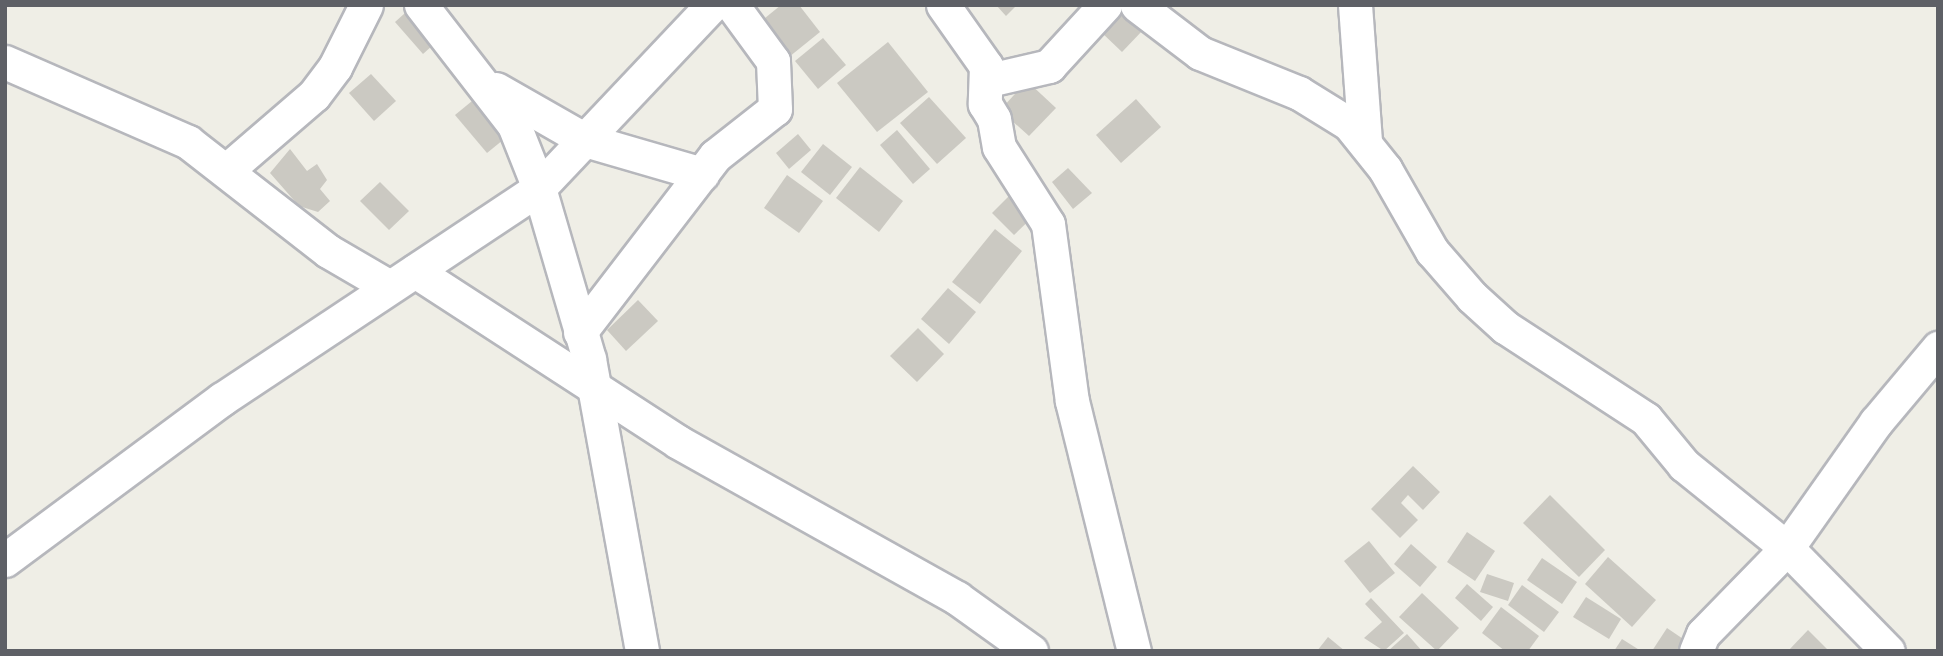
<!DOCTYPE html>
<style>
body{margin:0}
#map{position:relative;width:1943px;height:656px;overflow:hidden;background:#efeee6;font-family:"Public Sans",sans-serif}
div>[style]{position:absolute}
.building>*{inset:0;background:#cbc9c2}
.roads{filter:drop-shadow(2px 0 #b6b7bc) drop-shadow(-2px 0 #b6b7bc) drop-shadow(0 2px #b6b7bc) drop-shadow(0 -2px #b6b7bc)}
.street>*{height:33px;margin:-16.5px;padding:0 16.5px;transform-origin:16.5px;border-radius:16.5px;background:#fff}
span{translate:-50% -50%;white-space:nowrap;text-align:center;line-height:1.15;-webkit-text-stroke:6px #fff;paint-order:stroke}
.frame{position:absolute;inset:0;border:7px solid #5e6066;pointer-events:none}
</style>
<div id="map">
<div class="building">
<i style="clip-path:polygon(414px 5px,443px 36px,423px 54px,395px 22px)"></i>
<i style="clip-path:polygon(781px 5px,799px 5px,820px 32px,789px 57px,760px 22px)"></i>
<i style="clip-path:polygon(996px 5px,1017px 5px,1006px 16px)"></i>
<i style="clip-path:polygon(1123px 8px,1144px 29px,1122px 52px,1100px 31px)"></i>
<i style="clip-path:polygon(823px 38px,846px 65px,818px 89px,795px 61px)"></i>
<i style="clip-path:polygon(888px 42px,928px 92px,877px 132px,837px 83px)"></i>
<i style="clip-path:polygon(371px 74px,396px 101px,374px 121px,349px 93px)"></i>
<i style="clip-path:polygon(1027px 81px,1056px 108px,1029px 136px,1000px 110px)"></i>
<i style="clip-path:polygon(483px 92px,514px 131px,487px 153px,455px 115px)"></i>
<i style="clip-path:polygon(929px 97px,966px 138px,937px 164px,900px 123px)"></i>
<i style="clip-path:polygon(1136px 99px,1161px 127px,1121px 163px,1096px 135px)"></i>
<i style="clip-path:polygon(897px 130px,930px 169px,913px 184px,880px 145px)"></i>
<i style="clip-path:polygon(798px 134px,811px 150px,789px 169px,776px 153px)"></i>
<i style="clip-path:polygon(823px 144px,852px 167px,830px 195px,801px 172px)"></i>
<i style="clip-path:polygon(290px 149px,307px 171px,317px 164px,327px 180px,320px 189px,330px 201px,318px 212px,299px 206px,270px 173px)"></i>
<i style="clip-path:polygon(860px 167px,903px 201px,879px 232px,836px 198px)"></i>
<i style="clip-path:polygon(1068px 168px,1092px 193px,1073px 209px,1052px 182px)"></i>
<i style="clip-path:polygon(787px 175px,823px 201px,799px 233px,764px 208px)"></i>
<i style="clip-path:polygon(380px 182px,409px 211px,389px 230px,360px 201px)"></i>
<i style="clip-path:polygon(1018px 187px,1040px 210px,1014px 235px,992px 213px)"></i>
<i style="clip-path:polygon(995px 229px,1022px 251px,980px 304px,952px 282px)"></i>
<i style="clip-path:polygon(948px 288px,976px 312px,949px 344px,921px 319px)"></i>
<i style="clip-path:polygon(638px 300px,658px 321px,626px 351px,607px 330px)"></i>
<i style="clip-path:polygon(918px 328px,944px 354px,917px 382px,890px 356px)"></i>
<i style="clip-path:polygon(1413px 466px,1440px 492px,1423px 510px,1408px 495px,1401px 503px,1418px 520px,1400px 538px,1371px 509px)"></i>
<i style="clip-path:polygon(1550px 495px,1605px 550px,1579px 577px,1523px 523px)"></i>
<i style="clip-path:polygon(1467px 532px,1495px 551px,1475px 581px,1447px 562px)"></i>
<i style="clip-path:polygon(1369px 541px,1395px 573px,1370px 593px,1344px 561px)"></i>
<i style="clip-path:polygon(1411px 544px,1437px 567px,1420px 587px,1394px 564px)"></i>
<i style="clip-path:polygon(1608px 557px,1656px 600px,1632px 627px,1585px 584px)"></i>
<i style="clip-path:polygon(1542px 558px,1577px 582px,1562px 604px,1527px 580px)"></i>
<i style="clip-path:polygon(1487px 574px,1514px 583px,1508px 601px,1480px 592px)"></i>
<i style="clip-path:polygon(1467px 584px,1493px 607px,1481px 621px,1455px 598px)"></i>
<i style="clip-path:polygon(1522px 585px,1559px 612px,1544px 632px,1508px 605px)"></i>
<i style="clip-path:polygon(1422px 593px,1459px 628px,1437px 651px,1399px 617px)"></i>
<i style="clip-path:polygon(1586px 597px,1621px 619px,1609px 639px,1573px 617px)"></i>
<i style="clip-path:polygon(1371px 598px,1404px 633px,1384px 651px,1364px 638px,1382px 622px,1365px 604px)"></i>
<i style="clip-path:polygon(1501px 607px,1539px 636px,1528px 651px,1505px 651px,1482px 633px)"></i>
<i style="clip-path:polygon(1667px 628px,1689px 643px,1684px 651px,1652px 651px)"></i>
<i style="clip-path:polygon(1808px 630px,1829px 651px,1788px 651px)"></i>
<i style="clip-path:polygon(1407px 634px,1422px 651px,1388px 651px)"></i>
<i style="clip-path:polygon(1328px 637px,1345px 651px,1317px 651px)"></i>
<i style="clip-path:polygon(1622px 639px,1641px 651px,1614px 651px)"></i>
</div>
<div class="roads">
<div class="street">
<i style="left:421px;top:5px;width:152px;rotate:52.2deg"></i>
<i style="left:514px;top:125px;width:68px;rotate:68.4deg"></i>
<i style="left:539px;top:188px;width:178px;rotate:73.7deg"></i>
<i style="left:589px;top:359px;width:297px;rotate:79.7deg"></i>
<i style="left:943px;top:5px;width:75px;rotate:54.8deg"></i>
<i style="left:986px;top:66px;width:38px;rotate:92deg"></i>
<i style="left:985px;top:104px;width:17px;rotate:59deg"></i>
<i style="left:994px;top:119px;width:28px;rotate:80deg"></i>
<i style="left:999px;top:147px;width:91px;rotate:57.5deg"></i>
<i style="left:1048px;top:224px;width:179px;rotate:82.3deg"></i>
<i style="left:1072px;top:401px;width:258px;rotate:76.1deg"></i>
<i style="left:1137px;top:5px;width:79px;rotate:37.3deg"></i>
<i style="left:1200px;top:53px;width:107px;rotate:22deg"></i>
<i style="left:1299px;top:93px;width:59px;rotate:31.8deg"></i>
<i style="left:1349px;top:124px;width:58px;rotate:51.3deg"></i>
<i style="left:1385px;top:169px;width:95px;rotate:60.2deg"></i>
<i style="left:1432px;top:251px;width:61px;rotate:49deg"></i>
<i style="left:1472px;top:297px;width:45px;rotate:42.3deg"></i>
<i style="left:1505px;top:327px;width:168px;rotate:33.1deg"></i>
<i style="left:1646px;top:419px;width:60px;rotate:50.4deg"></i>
<i style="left:1684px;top:465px;width:132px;rotate:38.9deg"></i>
<i style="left:1787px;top:548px;width:144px;rotate:45.6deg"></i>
<i style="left:1355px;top:5px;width:135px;rotate:85.8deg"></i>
<i style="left:5px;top:62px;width:200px;rotate:23.6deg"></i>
<i style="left:188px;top:142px;width:177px;rotate:37.9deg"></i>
<i style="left:328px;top:251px;width:69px;rotate:30.3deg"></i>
<i style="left:989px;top:80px;width:62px;rotate:-13.1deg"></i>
<i style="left:1049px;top:66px;width:83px;rotate:-47.4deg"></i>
<i style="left:496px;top:89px;width:103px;rotate:29.8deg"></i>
<i style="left:585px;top:140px;width:122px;rotate:16.2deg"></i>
<i style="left:228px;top:169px;width:113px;rotate:-40.7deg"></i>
<i style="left:314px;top:95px;width:35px;rotate:-53deg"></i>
<i style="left:335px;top:67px;width:69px;rotate:-63.4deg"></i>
<i style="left:415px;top:271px;width:314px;rotate:33deg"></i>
<i style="left:678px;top:442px;width:320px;rotate:29.2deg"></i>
<i style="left:957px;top:598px;width:91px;rotate:35.6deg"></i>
<i style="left:580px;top:332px;width:222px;rotate:-52.5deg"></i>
<i style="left:715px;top:156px;width:76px;rotate:-38.1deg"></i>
<i style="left:775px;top:109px;width:48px;rotate:-92.4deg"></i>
<i style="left:773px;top:61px;width:69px;rotate:-126.2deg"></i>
<i style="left:5px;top:560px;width:270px;rotate:-36.6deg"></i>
<i style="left:222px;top:399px;width:381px;rotate:-33.6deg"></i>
<i style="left:539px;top:188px;width:252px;rotate:-46.6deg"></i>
<i style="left:1696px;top:651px;width:18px;rotate:-68deg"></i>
<i style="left:1703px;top:634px;width:120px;rotate:-45.7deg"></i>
<i style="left:1787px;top:548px;width:154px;rotate:-54.8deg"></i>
<i style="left:1876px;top:422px;width:97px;rotate:-50deg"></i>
</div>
</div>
<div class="frame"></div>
</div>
